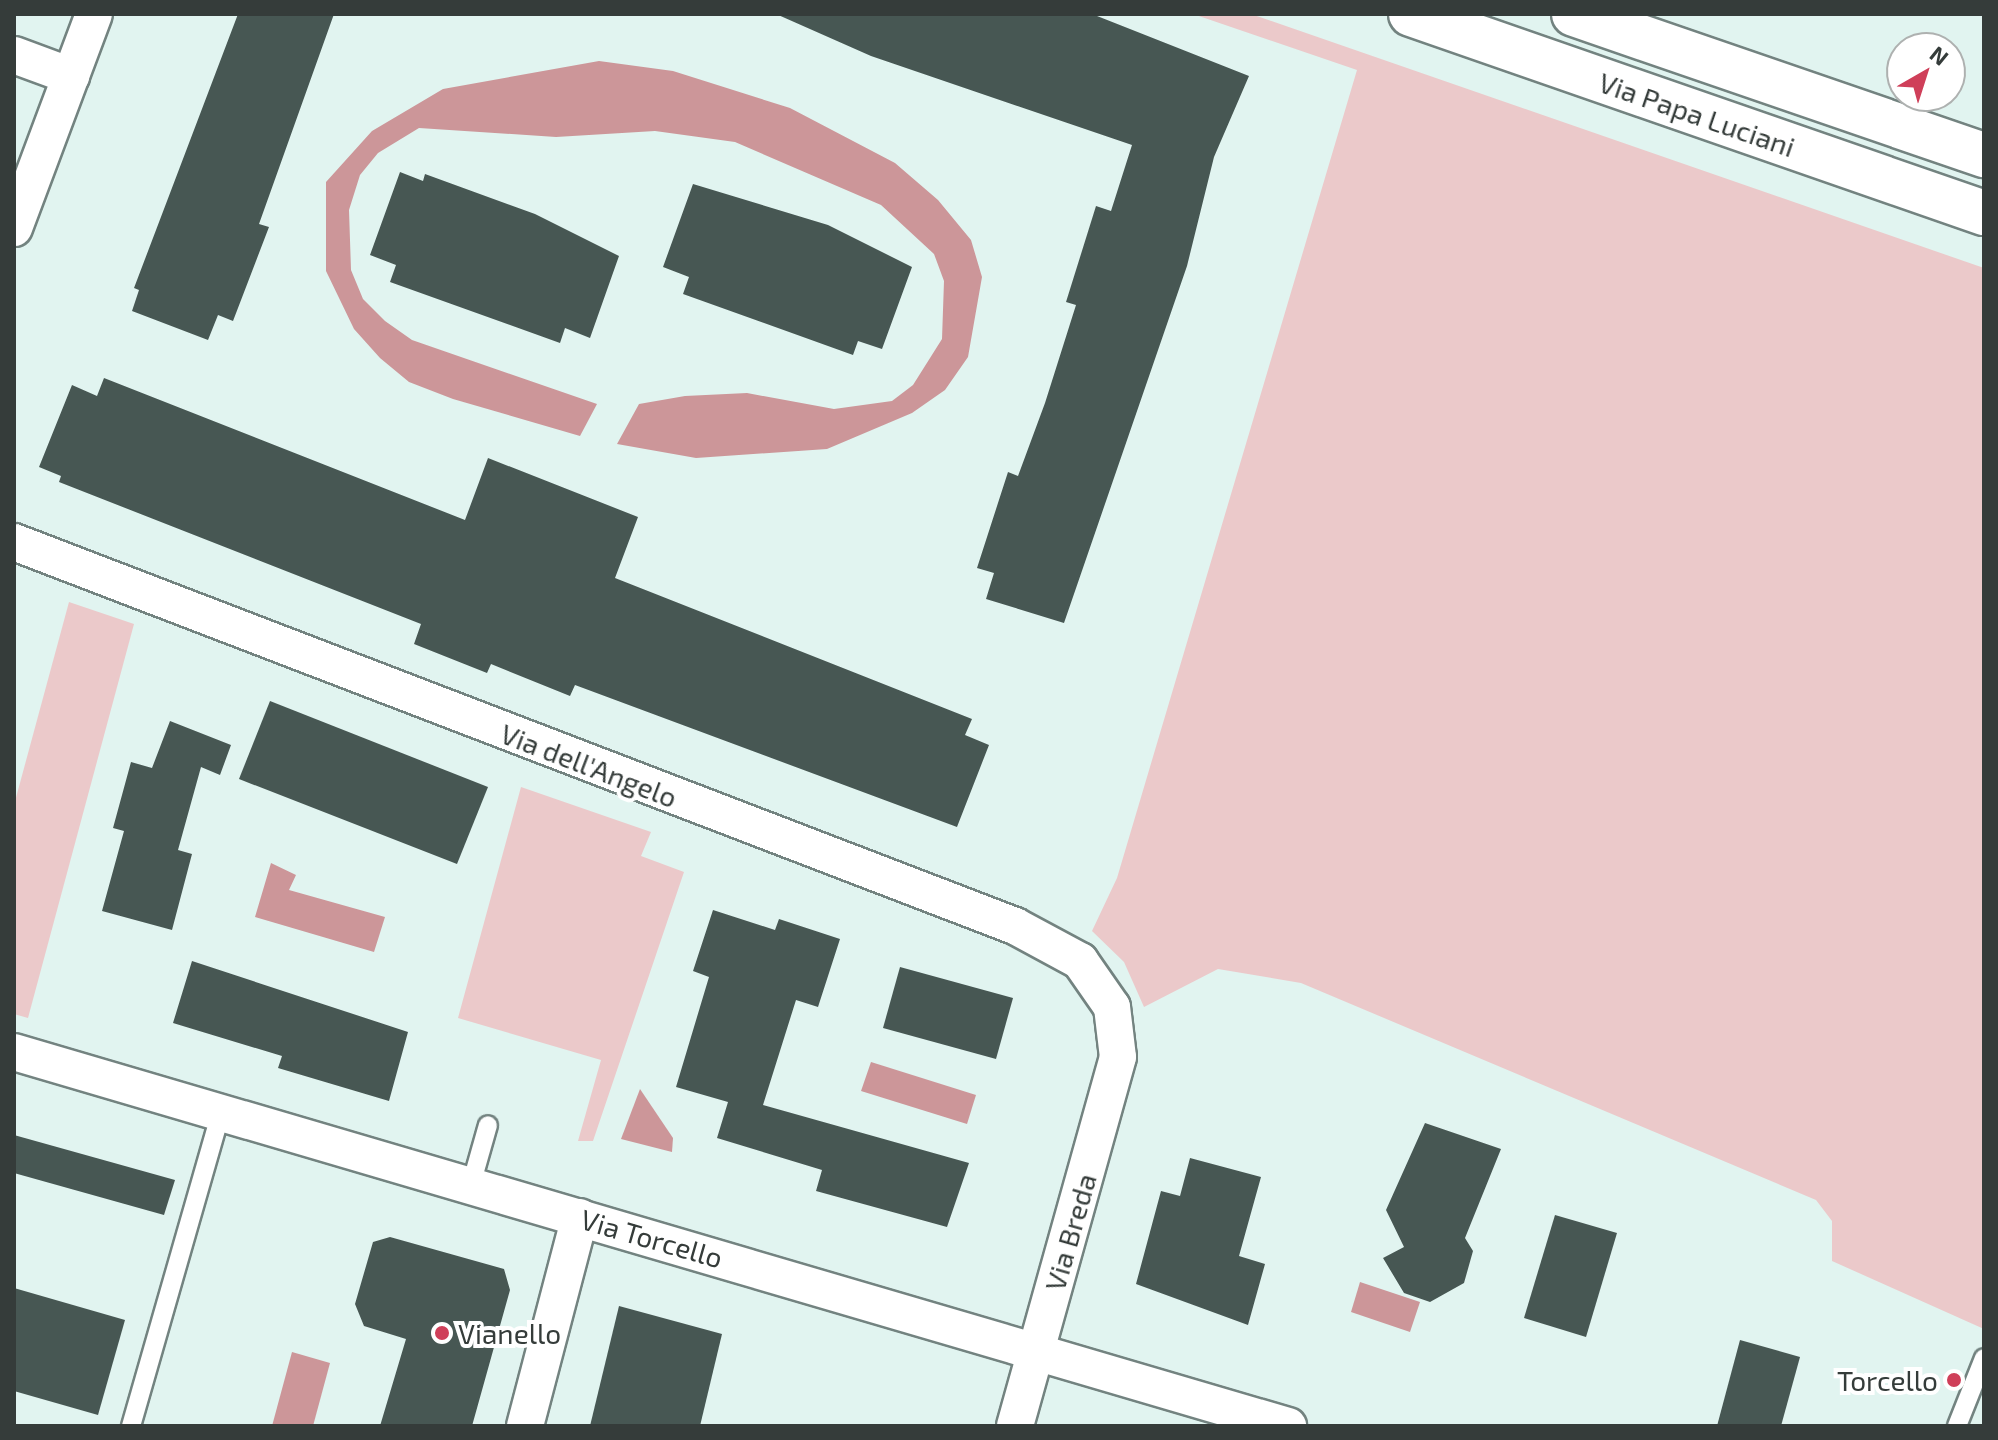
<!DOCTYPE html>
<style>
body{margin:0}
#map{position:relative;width:1998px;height:1440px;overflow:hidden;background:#e1f4f0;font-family:"Exo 2",sans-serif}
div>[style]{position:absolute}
.green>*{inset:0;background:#ebc9ca}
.water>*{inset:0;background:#cc9699}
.building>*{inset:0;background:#475753}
.roads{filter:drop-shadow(2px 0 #738380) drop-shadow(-2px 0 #738380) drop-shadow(0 2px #738380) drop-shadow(0 -2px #738380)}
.lane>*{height:18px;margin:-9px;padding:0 9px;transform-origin:9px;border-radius:9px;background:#fff}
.street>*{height:36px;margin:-18px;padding:0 18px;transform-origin:18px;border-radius:18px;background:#fff}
.secondary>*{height:44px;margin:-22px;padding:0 22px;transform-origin:22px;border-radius:22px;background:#fff}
.dots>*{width:22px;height:22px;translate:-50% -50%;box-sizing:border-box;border:4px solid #fff;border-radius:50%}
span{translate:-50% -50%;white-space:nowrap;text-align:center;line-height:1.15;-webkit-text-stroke:8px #fff;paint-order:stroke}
.street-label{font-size:28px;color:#353c3a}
.poi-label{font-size:28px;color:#353c3a}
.left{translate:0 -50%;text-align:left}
.right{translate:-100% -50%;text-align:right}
.frame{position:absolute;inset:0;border:16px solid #353c3a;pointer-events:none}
.north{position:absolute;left:1886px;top:32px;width:80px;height:80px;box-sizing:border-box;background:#fff;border:2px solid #aeb1b0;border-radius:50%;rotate:39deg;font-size:22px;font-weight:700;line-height:32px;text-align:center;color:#353c3a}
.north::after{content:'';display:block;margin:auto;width:28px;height:36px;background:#cf3f59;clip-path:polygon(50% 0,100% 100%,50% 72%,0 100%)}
</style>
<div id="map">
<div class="green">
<i style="clip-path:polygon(1193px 14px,1251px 14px,1984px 268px,1984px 1329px,1832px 1261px,1832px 1221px,1816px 1200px,1301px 983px,1218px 969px,1144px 1007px,1124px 962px,1092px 931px,1117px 878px,1357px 70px)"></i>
<i style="clip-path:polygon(69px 602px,134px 624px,28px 1018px,14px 1014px,14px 805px)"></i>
<i style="clip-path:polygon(521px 787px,651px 832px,641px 856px,684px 872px,593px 1141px,578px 1141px,601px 1060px,458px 1018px)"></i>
</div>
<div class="water">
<i style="clip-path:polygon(599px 61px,673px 71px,790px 108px,895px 163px,938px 200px,971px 240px,982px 277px,968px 357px,945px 390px,912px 413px,827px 449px,696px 458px,617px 444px,639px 404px,685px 396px,747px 393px,834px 409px,892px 401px,913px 385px,942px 339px,944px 281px,934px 254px,881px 205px,735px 142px,655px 131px,556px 137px,419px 128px,378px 153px,360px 175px,349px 210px,351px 270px,363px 299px,385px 321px,412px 340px,597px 404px,580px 436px,453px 399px,409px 382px,380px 358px,354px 329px,326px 271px,326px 182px,372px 131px,443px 89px)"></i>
<i style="clip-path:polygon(271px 863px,296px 875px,289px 890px,385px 917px,374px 952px,255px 917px)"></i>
<i style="clip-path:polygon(871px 1062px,976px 1095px,967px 1124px,861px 1091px)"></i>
<i style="clip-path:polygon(640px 1089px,673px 1138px,672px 1152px,621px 1139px)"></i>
<i style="clip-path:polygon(1360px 1282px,1420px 1302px,1410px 1332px,1351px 1312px)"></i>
<i style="clip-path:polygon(292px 1352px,330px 1363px,313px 1426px,272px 1426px)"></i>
</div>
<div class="building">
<i style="clip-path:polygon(238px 14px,334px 14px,259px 224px,269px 227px,233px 321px,218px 315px,208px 340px,132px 311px,139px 290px,134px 288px)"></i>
<i style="clip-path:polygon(776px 14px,1092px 14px,1249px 76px,1214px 157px,1187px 266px,1064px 623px,986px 599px,994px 573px,977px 568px,1008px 472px,1018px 476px,1045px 403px,1076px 305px,1066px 302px,1096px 206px,1111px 211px,1132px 145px,871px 56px)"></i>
<i style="clip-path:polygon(400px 172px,423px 181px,425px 174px,535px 214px,619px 256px,590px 338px,565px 328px,560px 343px,390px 282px,396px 265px,370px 255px)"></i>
<i style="clip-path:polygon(693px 184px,828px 225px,912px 267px,882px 349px,858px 341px,853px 355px,683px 294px,689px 277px,663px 267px)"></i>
<i style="clip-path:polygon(104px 378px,465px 520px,488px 458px,638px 517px,615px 578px,972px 719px,965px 735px,989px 745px,957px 827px,575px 685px,570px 696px,491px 664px,487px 673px,414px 644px,421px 624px,59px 482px,61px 476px,39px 467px,72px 385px,97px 396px)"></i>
<i style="clip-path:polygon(270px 701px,488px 787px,457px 864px,239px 779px)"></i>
<i style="clip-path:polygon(170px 721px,231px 745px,220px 775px,201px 767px,178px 850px,192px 854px,172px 930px,102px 911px,124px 831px,113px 828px,131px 762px,152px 768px)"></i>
<i style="clip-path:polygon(713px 910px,775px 930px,779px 919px,840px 939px,818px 1007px,796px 1000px,763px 1105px,969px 1163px,947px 1227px,816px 1191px,822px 1170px,717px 1138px,728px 1102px,676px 1087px,709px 977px,693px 971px)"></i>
<i style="clip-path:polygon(192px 961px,408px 1032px,389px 1101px,278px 1068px,282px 1056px,173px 1023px)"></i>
<i style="clip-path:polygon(900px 967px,1013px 998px,996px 1059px,883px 1028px)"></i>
<i style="clip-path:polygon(1425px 1123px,1501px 1149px,1465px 1238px,1473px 1251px,1464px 1283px,1430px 1302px,1404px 1293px,1383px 1258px,1404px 1247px,1386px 1210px)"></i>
<i style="clip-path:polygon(14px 1135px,175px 1180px,164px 1215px,14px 1173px)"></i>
<i style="clip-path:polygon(1190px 1158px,1261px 1177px,1239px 1256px,1265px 1264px,1248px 1325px,1136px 1284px,1161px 1191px,1180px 1196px)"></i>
<i style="clip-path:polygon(1555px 1215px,1617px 1233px,1586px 1337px,1524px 1318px)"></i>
<i style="clip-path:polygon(390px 1237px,504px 1269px,510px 1290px,472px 1426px,380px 1426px,406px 1339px,364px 1326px,355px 1304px,373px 1242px)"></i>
<i style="clip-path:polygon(14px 1288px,125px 1320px,98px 1415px,14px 1391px)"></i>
<i style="clip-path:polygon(619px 1306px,722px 1334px,700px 1426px,590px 1426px)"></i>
<i style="clip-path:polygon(1740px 1340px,1800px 1357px,1781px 1426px,1717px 1426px)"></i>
</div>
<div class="roads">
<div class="lane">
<i style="left:471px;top:1185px;width:62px;rotate:-74.2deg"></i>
<i style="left:131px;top:1426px;width:327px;rotate:-74deg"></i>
<i style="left:1957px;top:1426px;width:73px;rotate:-68.3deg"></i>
</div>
<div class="street">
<i style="left:14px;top:55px;width:61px;rotate:20.2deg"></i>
<i style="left:14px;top:228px;width:228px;rotate:-69.5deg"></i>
<i style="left:14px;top:542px;width:1072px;rotate:20.99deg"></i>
<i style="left:1015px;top:926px;width:74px;rotate:28.3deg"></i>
<i style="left:1080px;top:961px;width:56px;rotate:55.2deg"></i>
<i style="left:1112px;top:1007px;width:50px;rotate:83.2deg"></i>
<i style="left:1118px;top:1057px;width:383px;rotate:105.6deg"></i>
<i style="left:14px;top:1052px;width:1328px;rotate:16.36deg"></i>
<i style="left:525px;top:1426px;width:216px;rotate:-75.3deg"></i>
</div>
<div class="secondary">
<i style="left:1411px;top:14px;width:607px;rotate:19.15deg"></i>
<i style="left:1574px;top:14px;width:434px;rotate:19deg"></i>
</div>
</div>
<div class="dots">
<i style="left:442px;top:1333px;background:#cf3f59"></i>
<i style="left:1954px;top:1380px;background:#cf3f59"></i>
</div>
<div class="street-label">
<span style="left:1697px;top:114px;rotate:19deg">Via Papa Luciani</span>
<span style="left:589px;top:765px;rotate:21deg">Via dell'Angelo</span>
<span style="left:1070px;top:1232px;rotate:-74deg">Via Breda</span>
<span style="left:652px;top:1238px;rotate:16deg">Via Torcello</span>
</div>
<div class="poi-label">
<span class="left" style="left:458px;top:1333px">Vianello</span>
<span class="right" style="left:1938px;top:1380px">Torcello</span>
</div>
<div class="frame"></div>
<div class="north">N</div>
</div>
